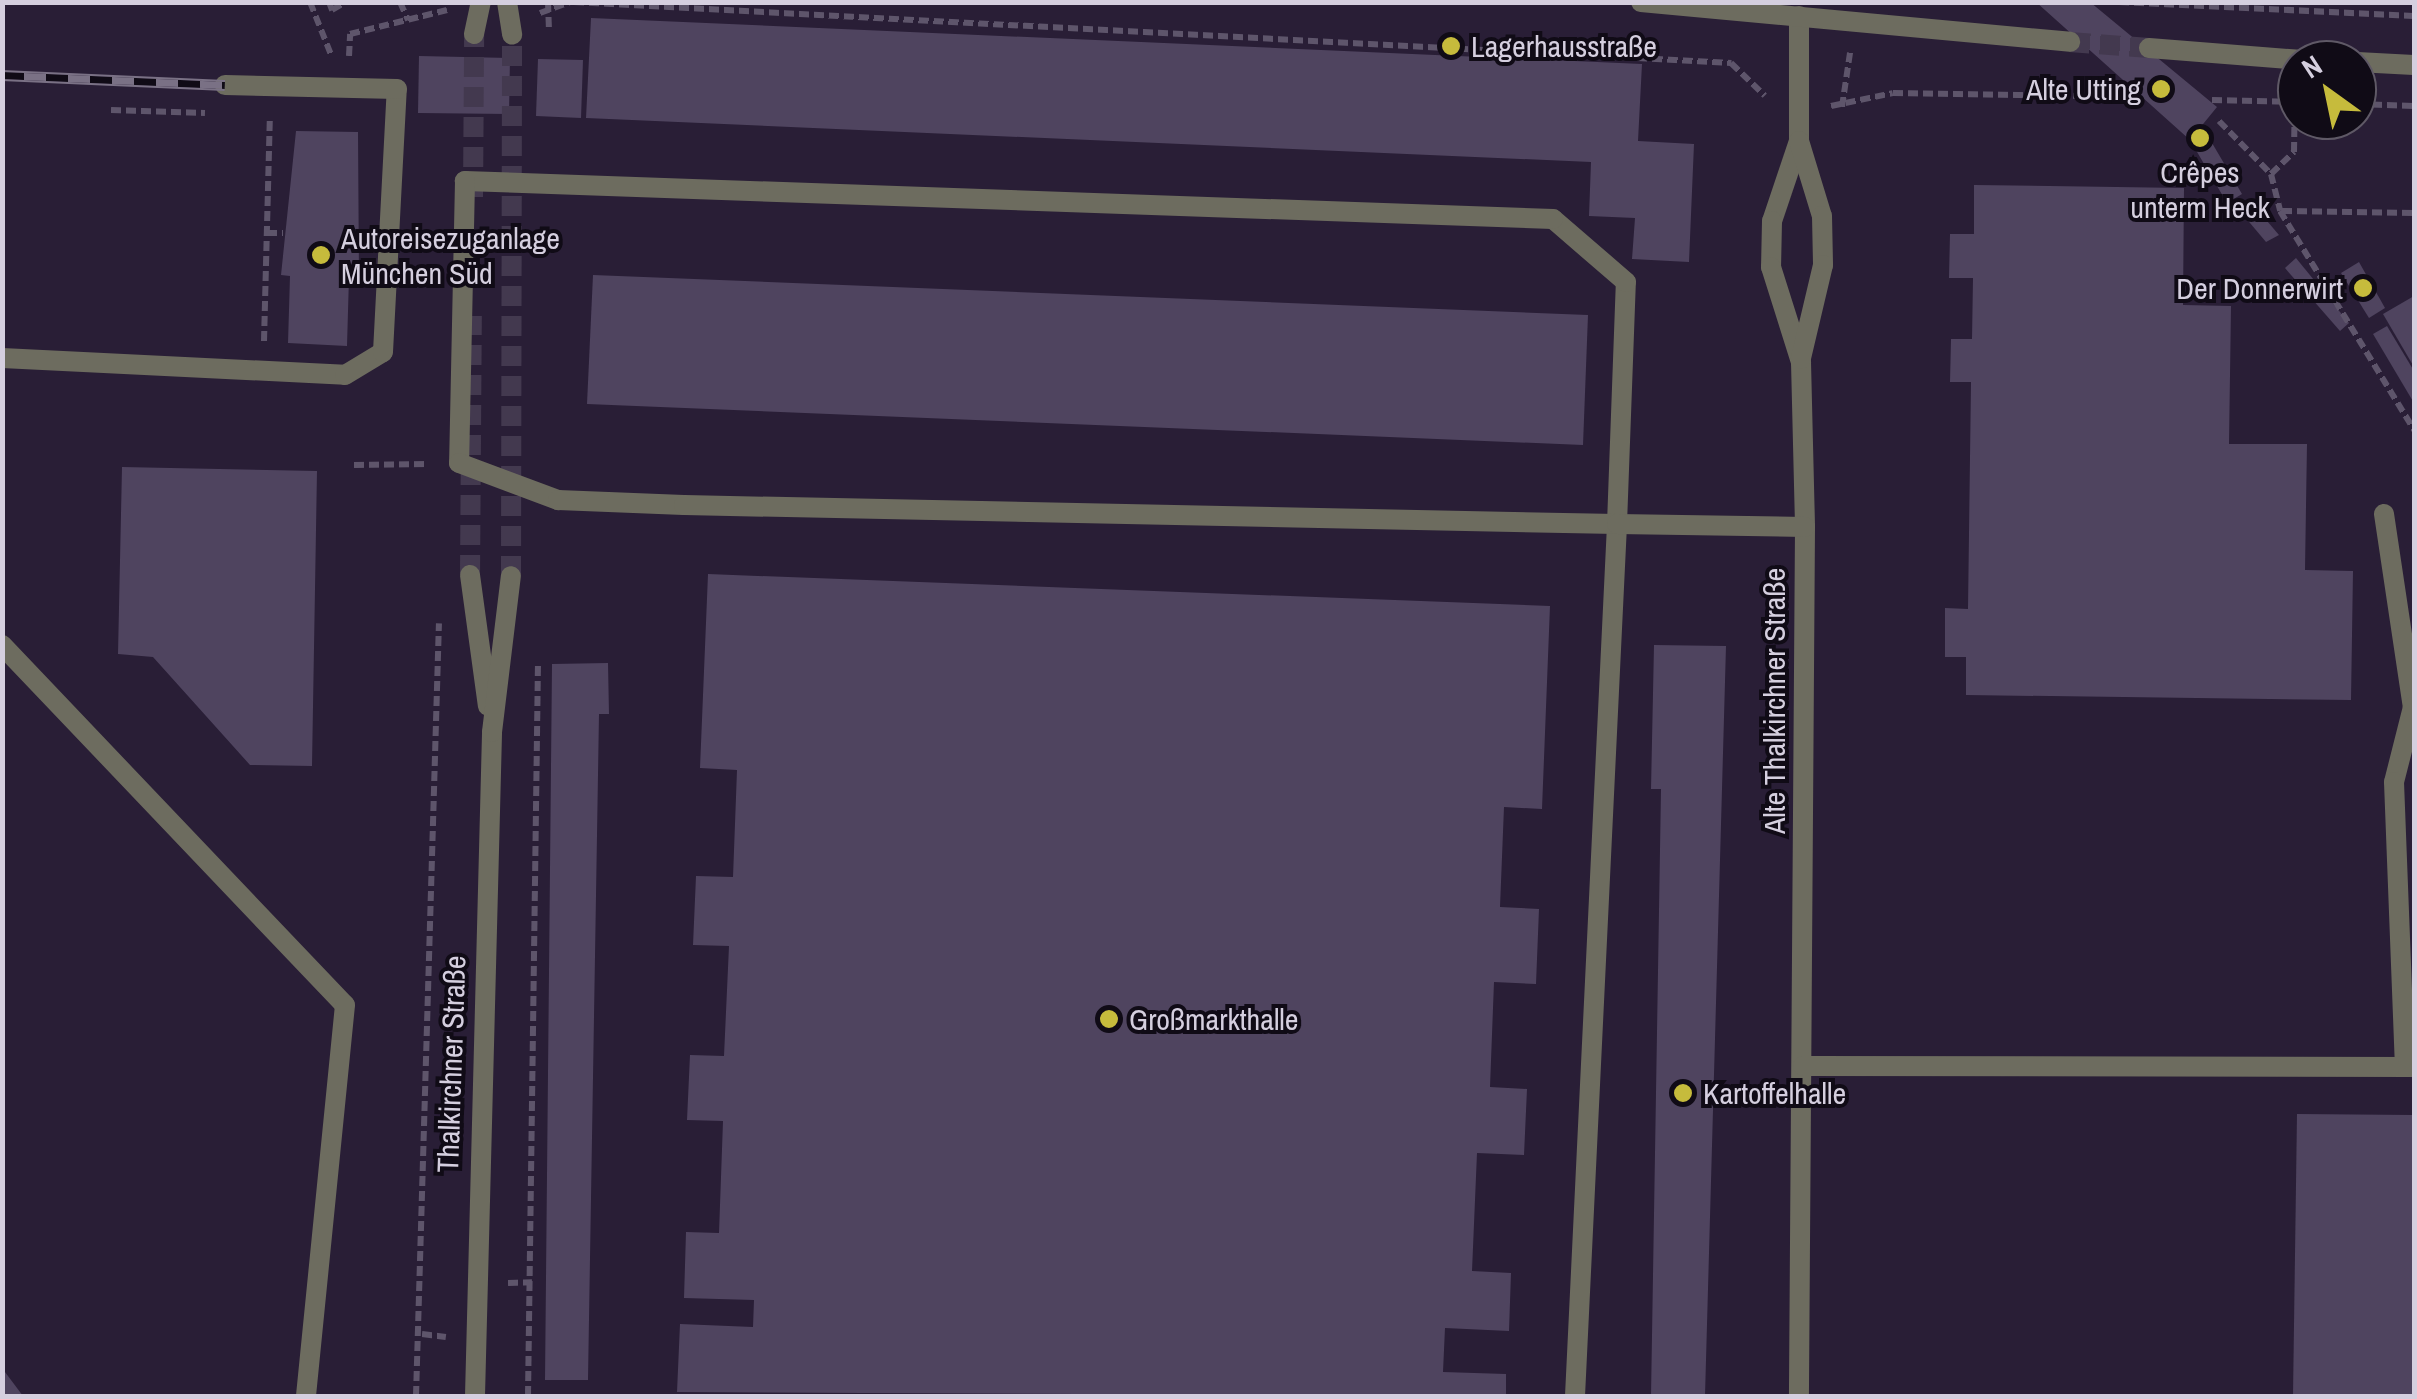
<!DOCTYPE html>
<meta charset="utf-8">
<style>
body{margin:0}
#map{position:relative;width:2417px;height:1399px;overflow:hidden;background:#291e36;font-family:"Archivo Narrow",sans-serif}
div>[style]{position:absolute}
.building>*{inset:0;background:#4f445f}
.minor-tunnel>*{height:20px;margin-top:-10px;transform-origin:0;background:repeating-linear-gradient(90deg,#43394f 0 20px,transparent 0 30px)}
.tertiary-tunnel>*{height:20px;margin-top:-10px;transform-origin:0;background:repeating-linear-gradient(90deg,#43394f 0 20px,transparent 0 30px)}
.path>*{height:6px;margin-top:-3px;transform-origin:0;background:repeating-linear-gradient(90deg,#5e556b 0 10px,transparent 0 15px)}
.service>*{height:20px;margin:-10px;padding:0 10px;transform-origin:10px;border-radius:10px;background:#6d6c5f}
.minor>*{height:20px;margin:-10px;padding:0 10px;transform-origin:10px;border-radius:10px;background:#6d6c5f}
.tertiary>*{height:20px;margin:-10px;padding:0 10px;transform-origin:10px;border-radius:10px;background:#6d6c5f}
.rail>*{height:11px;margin-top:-5.5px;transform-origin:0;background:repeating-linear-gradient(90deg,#100b16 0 22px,#7a7185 0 44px);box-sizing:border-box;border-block:2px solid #7a7185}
.dots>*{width:28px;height:28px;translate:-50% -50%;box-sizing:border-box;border:5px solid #100b16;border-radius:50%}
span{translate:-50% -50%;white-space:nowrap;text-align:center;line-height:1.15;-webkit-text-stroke:8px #100b16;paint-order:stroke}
.poi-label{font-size:30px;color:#d5cfdf}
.left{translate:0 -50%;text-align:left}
.right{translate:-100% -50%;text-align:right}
.street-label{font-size:30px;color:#d5cfdf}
.frame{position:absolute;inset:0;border:5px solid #d5cfdf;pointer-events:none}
.north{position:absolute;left:2277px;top:40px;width:100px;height:100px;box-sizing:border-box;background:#100b16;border:2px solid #5f5966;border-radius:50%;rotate:327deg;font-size:28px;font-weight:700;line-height:40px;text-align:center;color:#d5cfdf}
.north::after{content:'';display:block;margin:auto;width:35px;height:45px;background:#c6bb3c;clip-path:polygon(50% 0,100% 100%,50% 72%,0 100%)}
</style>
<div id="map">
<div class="building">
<i style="clip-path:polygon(2036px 2px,2090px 2px,2217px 107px,2190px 140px,2205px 131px,2242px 194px,2227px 203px,2190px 140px)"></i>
<i style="clip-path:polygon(591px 18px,1642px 64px,1638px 141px,1694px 144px,1689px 262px,1632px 259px,1635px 218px,1589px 216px,1591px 162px,586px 118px)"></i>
<i style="clip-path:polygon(419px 56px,510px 58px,509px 114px,418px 113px)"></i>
<i style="clip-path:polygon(538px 59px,583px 60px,581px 118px,536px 116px)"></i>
<i style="clip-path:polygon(296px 131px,358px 132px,359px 278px,349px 277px,347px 346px,288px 343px,290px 276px,281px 275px)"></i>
<i style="clip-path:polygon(1974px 185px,2184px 188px,2183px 305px,2231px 306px,2229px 444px,2307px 444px,2305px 570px,2353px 571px,2351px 700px,1966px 695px,1966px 657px,1945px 657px,1945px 608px,1968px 609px,1971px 382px,1950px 382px,1951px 339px,1972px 339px,1973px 278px,1949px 278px,1950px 234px,1974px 234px)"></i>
<i style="clip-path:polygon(2250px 201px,2279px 235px,2266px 242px,2239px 210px)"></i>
<i style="clip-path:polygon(2296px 258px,2349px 323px,2340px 331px,2285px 268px)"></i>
<i style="clip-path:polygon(2359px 262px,2385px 308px,2369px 318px,2341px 273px)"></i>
<i style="clip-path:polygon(593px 275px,1588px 315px,1583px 445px,587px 404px)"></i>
<i style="clip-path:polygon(2414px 296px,2414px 367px,2383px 314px)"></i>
<i style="clip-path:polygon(2387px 326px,2414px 371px,2414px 403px,2373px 334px)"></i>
<i style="clip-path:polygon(122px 467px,317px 471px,312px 766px,250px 765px,153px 657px,118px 654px)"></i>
<i style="clip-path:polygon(708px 574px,1550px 606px,1542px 809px,1504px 807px,1500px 907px,1539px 909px,1536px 984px,1494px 982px,1490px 1087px,1527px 1089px,1524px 1155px,1477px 1153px,1472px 1271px,1511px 1273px,1509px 1331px,1445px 1328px,1443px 1372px,1506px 1374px,1506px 1396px,677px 1392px,680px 1324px,753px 1327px,754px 1300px,684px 1298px,686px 1232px,719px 1233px,723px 1121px,687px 1120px,690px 1055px,724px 1056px,729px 946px,693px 945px,696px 876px,733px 877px,737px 770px,700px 768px)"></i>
<i style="clip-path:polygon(1654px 645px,1726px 646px,1705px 1396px,1651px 1396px,1661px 789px,1651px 789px)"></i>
<i style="clip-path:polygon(608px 663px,609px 714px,599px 714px,588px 1380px,545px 1380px,552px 664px)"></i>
<i style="clip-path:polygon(2297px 1114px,2414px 1115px,2414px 1396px,2293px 1396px)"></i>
<i style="clip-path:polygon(2px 1368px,23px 1396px,2px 1396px)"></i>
</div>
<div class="minor-tunnel">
<i style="left:473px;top:197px;width:163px;rotate:-89.6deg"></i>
<i style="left:470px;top:575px;width:259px;rotate:-89.6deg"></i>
<i style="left:511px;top:576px;width:541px;rotate:-89.89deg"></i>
</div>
<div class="tertiary-tunnel">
<i style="left:2070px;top:42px;width:79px;rotate:4.3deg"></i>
</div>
<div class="path">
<i style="left:310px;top:2px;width:59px;rotate:68.2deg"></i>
<i style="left:329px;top:2px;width:9px;rotate:69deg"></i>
<i style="left:332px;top:10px;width:16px;rotate:-30deg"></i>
<i style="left:400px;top:2px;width:20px;rotate:66deg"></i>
<i style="left:548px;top:2px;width:29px;rotate:88deg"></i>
<i style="left:574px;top:2px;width:1159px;rotate:3.02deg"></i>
<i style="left:2119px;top:2px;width:295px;rotate:2.7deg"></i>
<i style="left:540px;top:13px;width:33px;rotate:-20deg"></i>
<i style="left:349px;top:56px;width:22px;rotate:-87deg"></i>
<i style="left:350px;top:34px;width:100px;rotate:-13.9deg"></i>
<i style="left:1731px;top:63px;width:47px;rotate:44.1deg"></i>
<i style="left:2212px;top:100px;width:84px;rotate:1.4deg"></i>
<i style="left:2357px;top:104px;width:57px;rotate:2deg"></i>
<i style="left:1831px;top:106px;width:63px;rotate:-11.8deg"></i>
<i style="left:1893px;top:93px;width:244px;rotate:0.9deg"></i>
<i style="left:1842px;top:107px;width:55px;rotate:-81.6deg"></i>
<i style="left:111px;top:110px;width:94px;rotate:1.8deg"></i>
<i style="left:2219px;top:121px;width:74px;rotate:45.5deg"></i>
<i style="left:2271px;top:174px;width:38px;rotate:76deg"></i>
<i style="left:2280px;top:211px;width:257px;rotate:58.5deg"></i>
<i style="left:2271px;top:174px;width:32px;rotate:-44deg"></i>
<i style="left:2294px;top:152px;width:63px;rotate:-89.1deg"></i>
<i style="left:2282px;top:211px;width:132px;rotate:0.9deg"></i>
<i style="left:267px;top:233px;width:16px"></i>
<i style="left:264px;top:341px;width:222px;rotate:-88.5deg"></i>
<i style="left:354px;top:465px;width:74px;rotate:-0.8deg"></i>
<i style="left:508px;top:1283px;width:24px;rotate:-2deg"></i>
<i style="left:422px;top:1334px;width:24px;rotate:7deg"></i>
<i style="left:416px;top:1396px;width:773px;rotate:-88.3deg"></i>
<i style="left:528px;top:1396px;width:733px;rotate:-89.22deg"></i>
</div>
<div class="service">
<i style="left:1799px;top:16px;width:125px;rotate:90deg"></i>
<i style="left:1799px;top:141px;width:84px;rotate:108.6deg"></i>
<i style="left:1772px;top:221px;width:46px;rotate:91.2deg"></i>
<i style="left:1771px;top:267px;width:100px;rotate:72.5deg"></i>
<i style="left:1801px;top:362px;width:165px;rotate:88.6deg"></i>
<i style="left:1805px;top:527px;width:869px;rotate:90.4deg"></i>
<i style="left:1799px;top:141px;width:78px;rotate:73deg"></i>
<i style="left:1822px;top:216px;width:49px;rotate:88.8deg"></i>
<i style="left:1823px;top:265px;width:96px;rotate:103.3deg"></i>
<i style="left:2px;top:358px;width:343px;rotate:2.8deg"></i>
<i style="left:345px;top:375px;width:44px;rotate:-31.2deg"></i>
<i style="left:383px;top:352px;width:263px;rotate:-87deg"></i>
<i style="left:397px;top:89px;width:172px;rotate:-178.7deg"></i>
<i style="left:2384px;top:514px;width:195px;rotate:81.5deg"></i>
<i style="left:2413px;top:707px;width:77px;rotate:104.2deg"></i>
<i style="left:2394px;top:782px;width:284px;rotate:87.8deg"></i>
<i style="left:2px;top:645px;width:497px;rotate:46.4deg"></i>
<i style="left:345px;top:1005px;width:393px;rotate:95.7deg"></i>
<i style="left:1803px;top:1066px;width:611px;rotate:0.09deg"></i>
<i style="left:1575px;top:1396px;width:873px;rotate:-87.24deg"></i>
<i style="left:1617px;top:524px;width:242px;rotate:-87.9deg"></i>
<i style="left:1626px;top:282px;width:96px;rotate:-139.2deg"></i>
<i style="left:1553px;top:219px;width:1089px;rotate:-178deg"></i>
<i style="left:465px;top:181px;width:282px;rotate:91.2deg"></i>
<i style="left:459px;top:463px;width:106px;rotate:20.5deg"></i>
<i style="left:558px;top:500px;width:126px;rotate:2.3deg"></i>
<i style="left:684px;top:505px;width:933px;rotate:1.17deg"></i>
<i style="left:1617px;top:524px;width:188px;rotate:0.9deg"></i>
</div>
<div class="minor">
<i style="left:507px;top:2px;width:33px;rotate:81deg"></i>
<i style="left:474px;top:34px;width:33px;rotate:-78deg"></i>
<i style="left:470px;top:575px;width:132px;rotate:82.2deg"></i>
<i style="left:475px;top:1396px;width:664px;rotate:-88.53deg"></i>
<i style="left:492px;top:732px;width:157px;rotate:-83.1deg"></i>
</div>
<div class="tertiary">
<i style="left:1641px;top:2px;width:431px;rotate:5.3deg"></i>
<i style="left:2149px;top:48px;width:154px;rotate:4.5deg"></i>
<i style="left:2357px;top:62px;width:57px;rotate:3deg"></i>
</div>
<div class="rail">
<i style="left:2px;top:75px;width:223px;rotate:2.6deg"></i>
</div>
<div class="dots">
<i style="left:1451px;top:46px;background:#c6bb3c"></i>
<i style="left:2161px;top:89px;background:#c6bb3c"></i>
<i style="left:2200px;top:138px;background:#c6bb3c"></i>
<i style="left:321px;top:255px;background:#c6bb3c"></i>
<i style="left:2363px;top:288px;background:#c6bb3c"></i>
<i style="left:1109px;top:1019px;background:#c6bb3c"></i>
<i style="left:1683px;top:1093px;background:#c6bb3c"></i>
</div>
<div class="poi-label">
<span class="left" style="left:1471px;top:46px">Lagerhausstraße</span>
<span class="right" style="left:2141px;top:89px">Alte Utting</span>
<span style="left:2200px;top:189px">Crêpes<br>unterm Heck</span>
<span class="left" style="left:341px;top:255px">Autoreisezuganlage<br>München Süd</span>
<span class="right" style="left:2343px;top:288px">Der Donnerwirt</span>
<span class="left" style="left:1129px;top:1019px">Großmarkthalle</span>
<span class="left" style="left:1703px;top:1093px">Kartoffelhalle</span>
</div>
<div class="street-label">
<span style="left:1774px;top:701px;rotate:-90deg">Alte Thalkirchner Straße</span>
<span style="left:451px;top:1064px;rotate:-88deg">Thalkirchner Straße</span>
</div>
<div class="frame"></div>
<div class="north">N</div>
</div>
